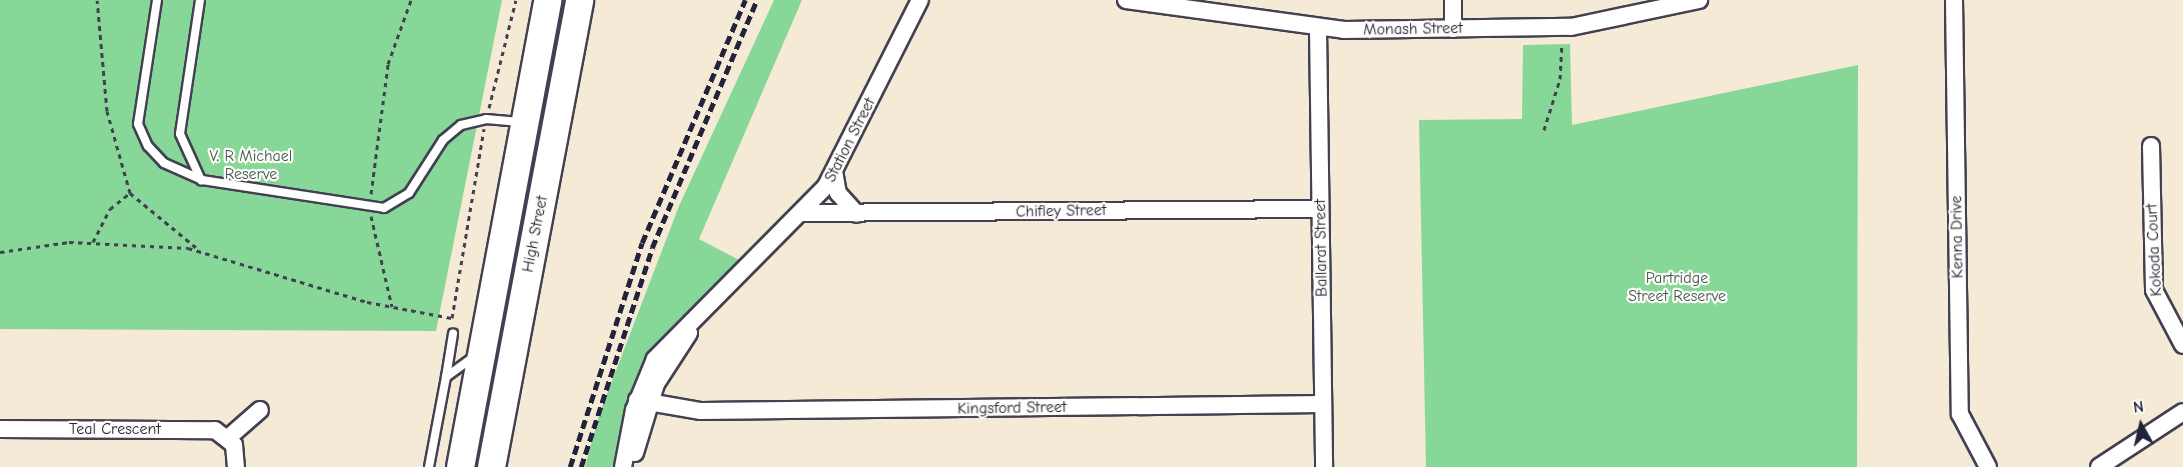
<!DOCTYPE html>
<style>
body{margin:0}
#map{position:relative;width:2183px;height:467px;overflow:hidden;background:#f5ead5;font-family:"Comic Neue",sans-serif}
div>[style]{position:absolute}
.green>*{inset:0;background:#87d898}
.path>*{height:3px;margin-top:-1.5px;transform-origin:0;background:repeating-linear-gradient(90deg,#424052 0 4.5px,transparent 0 9px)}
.roads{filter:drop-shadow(2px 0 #424052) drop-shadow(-2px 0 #424052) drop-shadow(0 2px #424052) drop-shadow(0 -2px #424052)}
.service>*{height:8px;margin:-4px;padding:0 4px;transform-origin:4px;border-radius:4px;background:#fff}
.minor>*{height:16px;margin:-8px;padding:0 8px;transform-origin:8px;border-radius:8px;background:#fff}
.primary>*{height:27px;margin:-13.5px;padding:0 13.5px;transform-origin:13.5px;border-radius:13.5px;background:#fff}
.rail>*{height:4.5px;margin-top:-2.25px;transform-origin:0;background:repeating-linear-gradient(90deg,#22223b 0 9px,transparent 0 13.5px)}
span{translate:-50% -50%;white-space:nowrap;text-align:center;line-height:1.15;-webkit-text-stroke:4.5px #fdfcf7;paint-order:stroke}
.street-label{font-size:16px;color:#22223b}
.park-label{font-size:16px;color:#405957}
.north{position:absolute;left:2111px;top:395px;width:60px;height:60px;-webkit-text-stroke:4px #fdfcf7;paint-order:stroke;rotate:352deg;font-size:16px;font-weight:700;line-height:24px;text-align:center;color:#22223b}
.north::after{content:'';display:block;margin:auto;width:21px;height:27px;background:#22223b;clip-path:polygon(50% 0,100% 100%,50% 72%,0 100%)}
</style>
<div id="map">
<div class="green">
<i style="clip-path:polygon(0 0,502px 0,436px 331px,0 329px)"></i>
<i style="clip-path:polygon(563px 0,571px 0,483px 467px,468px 467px,536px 108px)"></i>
<i style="clip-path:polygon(774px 0,802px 0,699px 239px,741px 261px,670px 332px,618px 467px,585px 467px,599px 415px,679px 206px)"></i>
<i style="clip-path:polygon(1570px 44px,1572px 125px,1858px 65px,1857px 467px,1426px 467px,1419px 120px,1522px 119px,1523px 45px)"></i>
</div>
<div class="path">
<i style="left:489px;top:108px;width:111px;rotate:-76deg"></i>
<i style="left:1544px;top:130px;width:53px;rotate:-72.6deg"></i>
<i style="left:1560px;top:79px;width:35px;rotate:-87deg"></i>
<i style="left:130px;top:193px;width:88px;rotate:39.5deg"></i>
<i style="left:371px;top:194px;width:131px;rotate:-82.5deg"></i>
<i style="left:388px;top:64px;width:68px;rotate:-70.2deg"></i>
<i style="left:371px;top:216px;width:93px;rotate:77deg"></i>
<i style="left:93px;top:242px;width:37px;rotate:-63deg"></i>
<i style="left:110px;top:209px;width:26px;rotate:-39deg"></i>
<i style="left:130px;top:193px;width:85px;rotate:-105.7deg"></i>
<i style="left:107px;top:111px;width:111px;rotate:-95.1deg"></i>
<i style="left:0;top:252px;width:70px;rotate:-8.2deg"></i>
<i style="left:69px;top:242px;width:119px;rotate:2.9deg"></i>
<i style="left:188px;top:248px;width:187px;rotate:16.8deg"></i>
<i style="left:367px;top:302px;width:86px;rotate:10.7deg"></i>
<i style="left:452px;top:318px;width:192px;rotate:-80.4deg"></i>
</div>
<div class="roads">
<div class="service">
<i style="left:157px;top:0;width:125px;rotate:98.7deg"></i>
<i style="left:138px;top:124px;width:24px;rotate:66deg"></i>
<i style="left:148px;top:146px;width:23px;rotate:47deg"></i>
<i style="left:164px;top:163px;width:42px;rotate:24.1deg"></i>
<i style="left:202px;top:180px;width:184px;rotate:8.7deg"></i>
<i style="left:384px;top:208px;width:29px;rotate:-31deg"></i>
<i style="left:409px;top:193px;width:63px;rotate:-57.3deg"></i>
<i style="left:443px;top:140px;width:23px;rotate:-40deg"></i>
<i style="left:461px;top:125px;width:26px;rotate:-13deg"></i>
<i style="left:486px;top:119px;width:34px;rotate:5deg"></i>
<i style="left:200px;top:0;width:135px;rotate:98.5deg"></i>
<i style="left:180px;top:134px;width:51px;rotate:65.5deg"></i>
<i style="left:446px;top:377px;width:44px;rotate:-80.8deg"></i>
<i style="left:429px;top:467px;width:92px;rotate:-79.3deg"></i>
<i style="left:446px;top:377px;width:34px;rotate:-36deg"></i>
</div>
<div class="minor">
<i style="left:1126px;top:0;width:220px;rotate:7.8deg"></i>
<i style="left:1344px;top:30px;width:227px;rotate:-0.8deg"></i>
<i style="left:1571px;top:27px;width:131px;rotate:-11.9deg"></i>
<i style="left:1453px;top:0;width:29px;rotate:90deg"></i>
<i style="left:1954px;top:0;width:414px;rotate:89.2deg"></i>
<i style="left:1960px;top:414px;width:60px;rotate:62.2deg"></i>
<i style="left:1318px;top:28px;width:439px;rotate:89.2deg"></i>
<i style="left:2151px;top:146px;width:144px;rotate:88.8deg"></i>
<i style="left:2154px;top:290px;width:62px;rotate:62.2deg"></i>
<i style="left:834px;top:171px;width:22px;rotate:80deg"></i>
<i style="left:838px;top:193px;width:28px;rotate:48deg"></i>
<i style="left:801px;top:213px;width:519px;rotate:-0.44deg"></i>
<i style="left:637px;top:400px;width:65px;rotate:9.8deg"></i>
<i style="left:701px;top:411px;width:622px;rotate:-0.64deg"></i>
<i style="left:0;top:429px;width:215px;rotate:0.3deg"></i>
<i style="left:215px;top:430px;width:24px;rotate:38deg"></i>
<i style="left:234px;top:445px;width:22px;rotate:85deg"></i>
<i style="left:229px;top:437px;width:41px;rotate:-41.1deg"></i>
<i style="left:635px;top:453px;width:72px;rotate:-73.1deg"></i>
<i style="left:656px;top:384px;width:61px;rotate:-57.1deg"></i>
<i style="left:623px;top:467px;width:58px;rotate:-79.1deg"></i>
<i style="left:634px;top:410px;width:55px;rotate:-67.6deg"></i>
<i style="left:655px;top:359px;width:243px;rotate:-45.3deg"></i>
<i style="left:826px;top:186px;width:208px;rotate:-63.2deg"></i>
<i style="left:2099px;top:467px;width:100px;rotate:-33.2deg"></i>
</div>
<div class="primary">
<i style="left:460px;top:467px;width:475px;rotate:-79.4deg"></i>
<i style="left:491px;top:467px;width:475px;rotate:-79.3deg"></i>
</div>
</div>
<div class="rail">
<i style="left:570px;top:467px;width:235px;rotate:-72.2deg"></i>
<i style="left:642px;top:243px;width:264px;rotate:-67deg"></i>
<i style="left:581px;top:467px;width:230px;rotate:-72deg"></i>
<i style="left:652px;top:248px;width:269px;rotate:-67.1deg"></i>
</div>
<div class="street-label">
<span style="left:1413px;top:29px;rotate:-1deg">Monash Street</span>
<span style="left:850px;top:140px;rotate:-63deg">Station Street</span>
<span style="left:1061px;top:211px;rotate:-1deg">Chifley Street</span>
<span style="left:535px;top:234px;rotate:-79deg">High Street</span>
<span style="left:1957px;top:237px;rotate:-91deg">Kenna Drive</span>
<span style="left:1321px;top:248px;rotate:-91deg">Ballarat Street</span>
<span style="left:2154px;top:250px;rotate:-93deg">Kokoda Court</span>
<span style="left:1012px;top:408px;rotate:-1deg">Kingsford Street</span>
<span style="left:115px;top:429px">Teal Crescent</span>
</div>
<div class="park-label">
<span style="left:251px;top:165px">V. R Michael<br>Reserve</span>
<span style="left:1677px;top:287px">Partridge<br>Street Reserve</span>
</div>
<div class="north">N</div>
</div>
